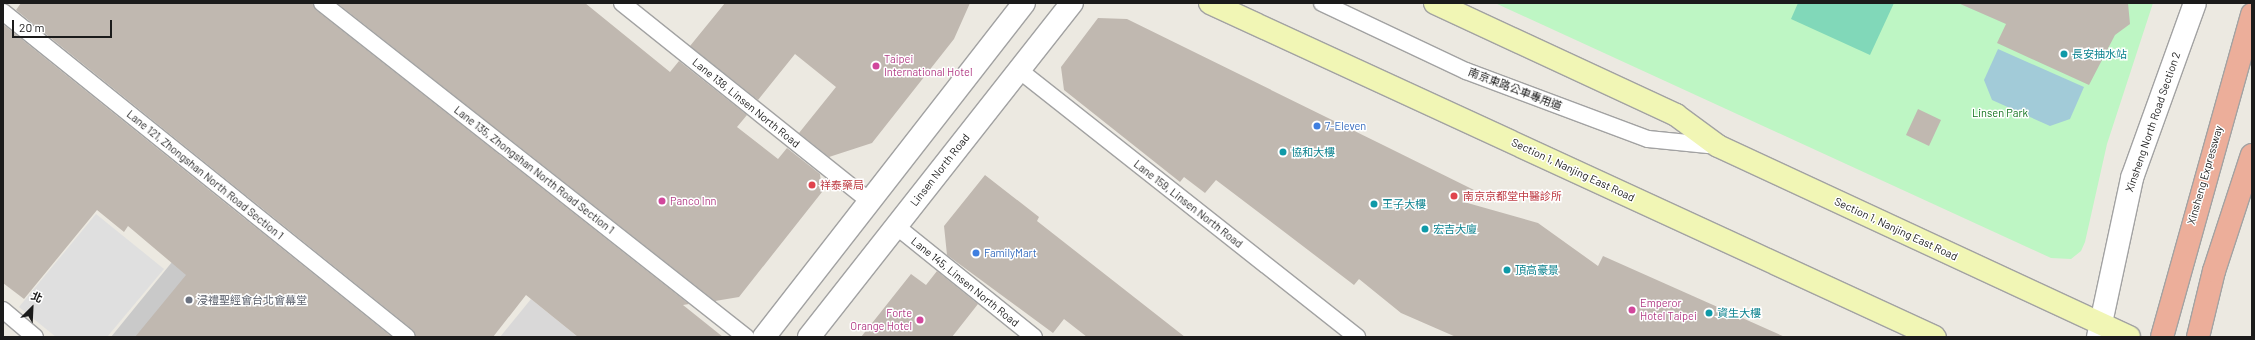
<!DOCTYPE html>
<meta charset="utf-8">
<style>
body{margin:0}
#map{position:relative;width:2255px;height:340px;overflow:hidden;background:#ece9e1;font-family:Barlow,"Noto Sans TC",sans-serif}
div>[style]{position:absolute}
.residential>*{inset:0;background:#d9d8d8}
.religious>*{inset:0;background:#c9c9c9}
.park>*{inset:0;background:#bef6c4}
.pitch>*{inset:0;background:#81d8b9}
.parking>*{inset:0;background:#dfdfdf}
.water>*{inset:0;background:#a2cbd8}
.building>*{inset:0;background:#c0b8b0}
.roads{filter:drop-shadow(1px 0 #a2a2a2) drop-shadow(-1px 0 #a2a2a2) drop-shadow(0 1px #a2a2a2) drop-shadow(0 -1px #a2a2a2)}
.service>*{height:16px;margin:-8px;padding:0 8px;transform-origin:8px;border-radius:8px;background:#fff}
.tertiary>*{height:22px;margin:-11px;padding:0 11px;transform-origin:11px;border-radius:11px;background:#fff}
.secondary>*{height:22px;margin:-11px;padding:0 11px;transform-origin:11px;border-radius:11px;background:#f1f6b5}
.trunk>*{height:22px;margin:-11px;padding:0 11px;transform-origin:11px;border-radius:11px;background:#ecae9a}
.dots>*{width:11px;height:11px;translate:-50% -50%;box-sizing:border-box;border:2px solid #fff;border-radius:50%}
span{translate:-50% -50%;white-space:nowrap;text-align:center;line-height:1.15;-webkit-text-stroke:3px #fff;paint-order:stroke}
.culture-label{font-size:11px;color:#0d838f}
.left{translate:0 -50%;text-align:left}
.hotel-label{font-size:11px;color:#b23c85}
.right{translate:-100% -50%;text-align:right}
.street-label{font-size:11px;color:#1b1b1b}
.park-label{font-size:11px;color:#10721b}
.shop-label{font-size:11px;color:#366cbe}
.health-label{font-size:11px;color:#be3a42}
.worship-label{font-size:11px;color:#5b616d}
.frame{position:absolute;inset:0;border:4px solid #1b1b1b;pointer-events:none}
.north{position:absolute;left:12px;top:288px;width:40px;height:40px;-webkit-text-stroke:3px #fff;paint-order:stroke;rotate:24deg;font-size:11px;font-weight:700;line-height:16px;text-align:center;color:#1b1b1b}
.north::after{content:'';display:block;margin:auto;width:14px;height:18px;background:#1b1b1b;clip-path:polygon(50% 0,100% 100%,50% 72%,0 100%)}
.scale{position:absolute;left:12px;top:20px;width:100px;height:18px;box-sizing:border-box;border:2px solid #1b1b1b;border-top:0;padding-left:5px;font-size:12px;line-height:14px;white-space:nowrap;color:#1b1b1b;-webkit-text-stroke:3px #fff;paint-order:stroke}
</style>
<div id="map">
<div class="residential">
<i style="clip-path:polygon(531px 299px,578px 337px,500px 337px)"></i>
</div>
<div class="religious">
<i style="clip-path:polygon(172px 262px,265px 337px,111px 337px)"></i>
</div>
<div class="park">
<i style="clip-path:polygon(1495px 3px,2153px 3px,2107px 144px,2085px 242px,2081px 251px,2071px 259px,2051px 258px)"></i>
</div>
<div class="pitch">
<i style="clip-path:polygon(1798px 3px,1894px 3px,1870px 55px,1791px 19px)"></i>
</div>
<div class="parking">
<i style="clip-path:polygon(96px 214px,164px 269px,107px 337px,56px 337px,19px 307px)"></i>
</div>
<div class="water">
<i style="clip-path:polygon(1998px 49px,2084px 87px,2070px 119px,2050px 126px,1992px 100px,1984px 80px)"></i>
</div>
<div class="building">
<i style="clip-path:polygon(21px 3px,313px 3px,316px 10px,689px 304px,683px 305px,723px 337px,578px 337px,526px 295px,493px 337px,416px 337px,413px 330px,16px 10px)"></i>
<i style="clip-path:polygon(337px 3px,585px 3px,670px 72px,679px 61px,747px 115px,737px 127px,778px 159px,787px 148px,820px 174px,822px 192px,739px 297px,715px 301px)"></i>
<i style="clip-path:polygon(725px 3px,970px 3px,954px 39px,872px 143px,829px 157px,799px 133px,836px 87px,795px 54px,758px 100px,690px 46px)"></i>
<i style="clip-path:polygon(1958px 3px,2128px 3px,2130px 24px,2115px 35px,2089px 85px,1997px 43px,2006px 24px)"></i>
<i style="clip-path:polygon(1098px 18px,1127px 19px,1383px 145px,1474px 190px,1464px 202px,1538px 223px,1598px 266px,1603px 256px,1785px 337px,1456px 337px,1401px 313px,1359px 279px,1354px 285px,1216px 180px,1205px 193px,1184px 177px,1180px 182px,1064px 90px,1061px 67px)"></i>
<i style="clip-path:polygon(4px 25px,392px 337px,135px 337px,186px 275px,128px 226px,124px 232px,97px 210px,24px 299px,3px 283px)"></i>
<i style="clip-path:polygon(1918px 109px,1941px 120px,1929px 146px,1906px 135px)"></i>
<i style="clip-path:polygon(985px 175px,1039px 217px,1037px 221px,1185px 337px,1087px 337px,1064px 319px,1053px 333px,947px 255px,944px 226px)"></i>
<i style="clip-path:polygon(937px 271px,978px 304px,952px 337px,861px 337px,911px 274px,926px 285px)"></i>
</div>
<div class="roads">
<div class="service">
<i style="left:322px;top:3px;width:540px;rotate:38.23deg"></i>
<i style="left:622px;top:3px;width:318px;rotate:38.7deg"></i>
<i style="left:1322px;top:3px;width:159px;rotate:25.3deg"></i>
<i style="left:1466px;top:71px;width:194px;rotate:20.5deg"></i>
<i style="left:1648px;top:139px;width:70px;rotate:5.7deg"></i>
<i style="left:3px;top:12px;width:518px;rotate:38.82deg"></i>
<i style="left:1019px;top:70px;width:431px;rotate:38.3deg"></i>
<i style="left:896px;top:226px;width:177px;rotate:38.8deg"></i>
<i style="left:3px;top:310px;width:42px;rotate:40.2deg"></i>
</div>
<div class="tertiary">
<i style="left:764px;top:337px;width:423px;rotate:-52.1deg"></i>
<i style="left:809px;top:337px;width:425px;rotate:-51.8deg"></i>
<i style="left:2098px;top:337px;width:163px;rotate:-77.9deg"></i>
<i style="left:2132px;top:178px;width:186px;rotate:-70.2deg"></i>
</div>
<div class="secondary">
<i style="left:1210px;top:3px;width:798px;rotate:24.74deg"></i>
<i style="left:1435px;top:3px;width:266px;rotate:24.9deg"></i>
<i style="left:1676px;top:115px;width:52px;rotate:36.4deg"></i>
<i style="left:1718px;top:146px;width:453px;rotate:24.9deg"></i>
</div>
<div class="trunk">
<i style="left:2162px;top:337px;width:335px;rotate:-74.4deg"></i>
<i style="left:2198px;top:337px;width:68px;rotate:-76.4deg"></i>
<i style="left:2214px;top:271px;width:122px;rotate:-71.9deg"></i>
</div>
</div>
<div class="dots">
<i style="left:2064px;top:54px;background:#0f9aa8"></i>
<i style="left:876px;top:66px;background:#d1479c"></i>
<i style="left:1317px;top:126px;background:#3f7fe0"></i>
<i style="left:1283px;top:152px;background:#0f9aa8"></i>
<i style="left:812px;top:185px;background:#e0444e"></i>
<i style="left:1454px;top:196px;background:#e0444e"></i>
<i style="left:662px;top:201px;background:#d1479c"></i>
<i style="left:1374px;top:204px;background:#0f9aa8"></i>
<i style="left:1425px;top:229px;background:#0f9aa8"></i>
<i style="left:976px;top:253px;background:#3f7fe0"></i>
<i style="left:1507px;top:270px;background:#0f9aa8"></i>
<i style="left:189px;top:300px;background:#6b7280"></i>
<i style="left:1632px;top:310px;background:#d1479c"></i>
<i style="left:1709px;top:313px;background:#0f9aa8"></i>
<i style="left:920px;top:320px;background:#d1479c"></i>
</div>
<div class="culture-label">
<span class="left" style="left:2072px;top:54px">長安抽水站</span>
<span class="left" style="left:1291px;top:152px">協和大樓</span>
<span class="left" style="left:1382px;top:204px">王子大樓</span>
<span class="left" style="left:1433px;top:229px">宏吉大廈</span>
<span class="left" style="left:1515px;top:270px">頂高豪景</span>
<span class="left" style="left:1717px;top:313px">資生大樓</span>
</div>
<div class="hotel-label">
<span class="left" style="left:884px;top:66px">Taipei<br>International Hotel</span>
<span class="left" style="left:670px;top:201px">Panco Inn</span>
<span class="left" style="left:1640px;top:310px">Emperor<br>Hotel Taipei</span>
<span class="right" style="left:912px;top:320px">Forte<br>Orange Hotel</span>
</div>
<div class="street-label">
<span style="left:1515px;top:89px;rotate:21deg">南京東路公車專用道</span>
<span style="left:746px;top:103px;rotate:39deg">Lane 138, Linsen North Road</span>
<span style="left:2153px;top:122px;rotate:-71deg">Xinsheng North Road Section 2</span>
<span style="left:534px;top:170px;rotate:38deg">Lane 135, Zhongshan North Road Section 1</span>
<span style="left:940px;top:170px;rotate:-52deg">Linsen North Road</span>
<span style="left:1573px;top:170px;rotate:25deg">Section 1, Nanjing East Road</span>
<span style="left:205px;top:175px;rotate:39deg">Lane 121, Zhongshan North Road Section 1</span>
<span style="left:2205px;top:175px;rotate:-74deg">Xinsheng Expressway</span>
<span style="left:1188px;top:204px;rotate:38deg">Lane 159, Linsen North Road</span>
<span style="left:1896px;top:229px;rotate:25deg">Section 1, Nanjing East Road</span>
<span style="left:965px;top:282px;rotate:39deg">Lane 145, Linsen North Road</span>
</div>
<div class="park-label">
<span style="left:2000px;top:113px">Linsen Park</span>
</div>
<div class="shop-label">
<span class="left" style="left:1325px;top:126px">7-Eleven</span>
<span class="left" style="left:984px;top:253px">FamilyMart</span>
</div>
<div class="health-label">
<span class="left" style="left:820px;top:185px">祥泰藥局</span>
<span class="left" style="left:1463px;top:196px">南京京都堂中醫診所</span>
</div>
<div class="worship-label">
<span class="left" style="left:197px;top:300px">浸禮聖經會台北會幕堂</span>
</div>
<div class="frame"></div>
<div class="north">北</div>
<div class="scale">20 m</div>
</div>
